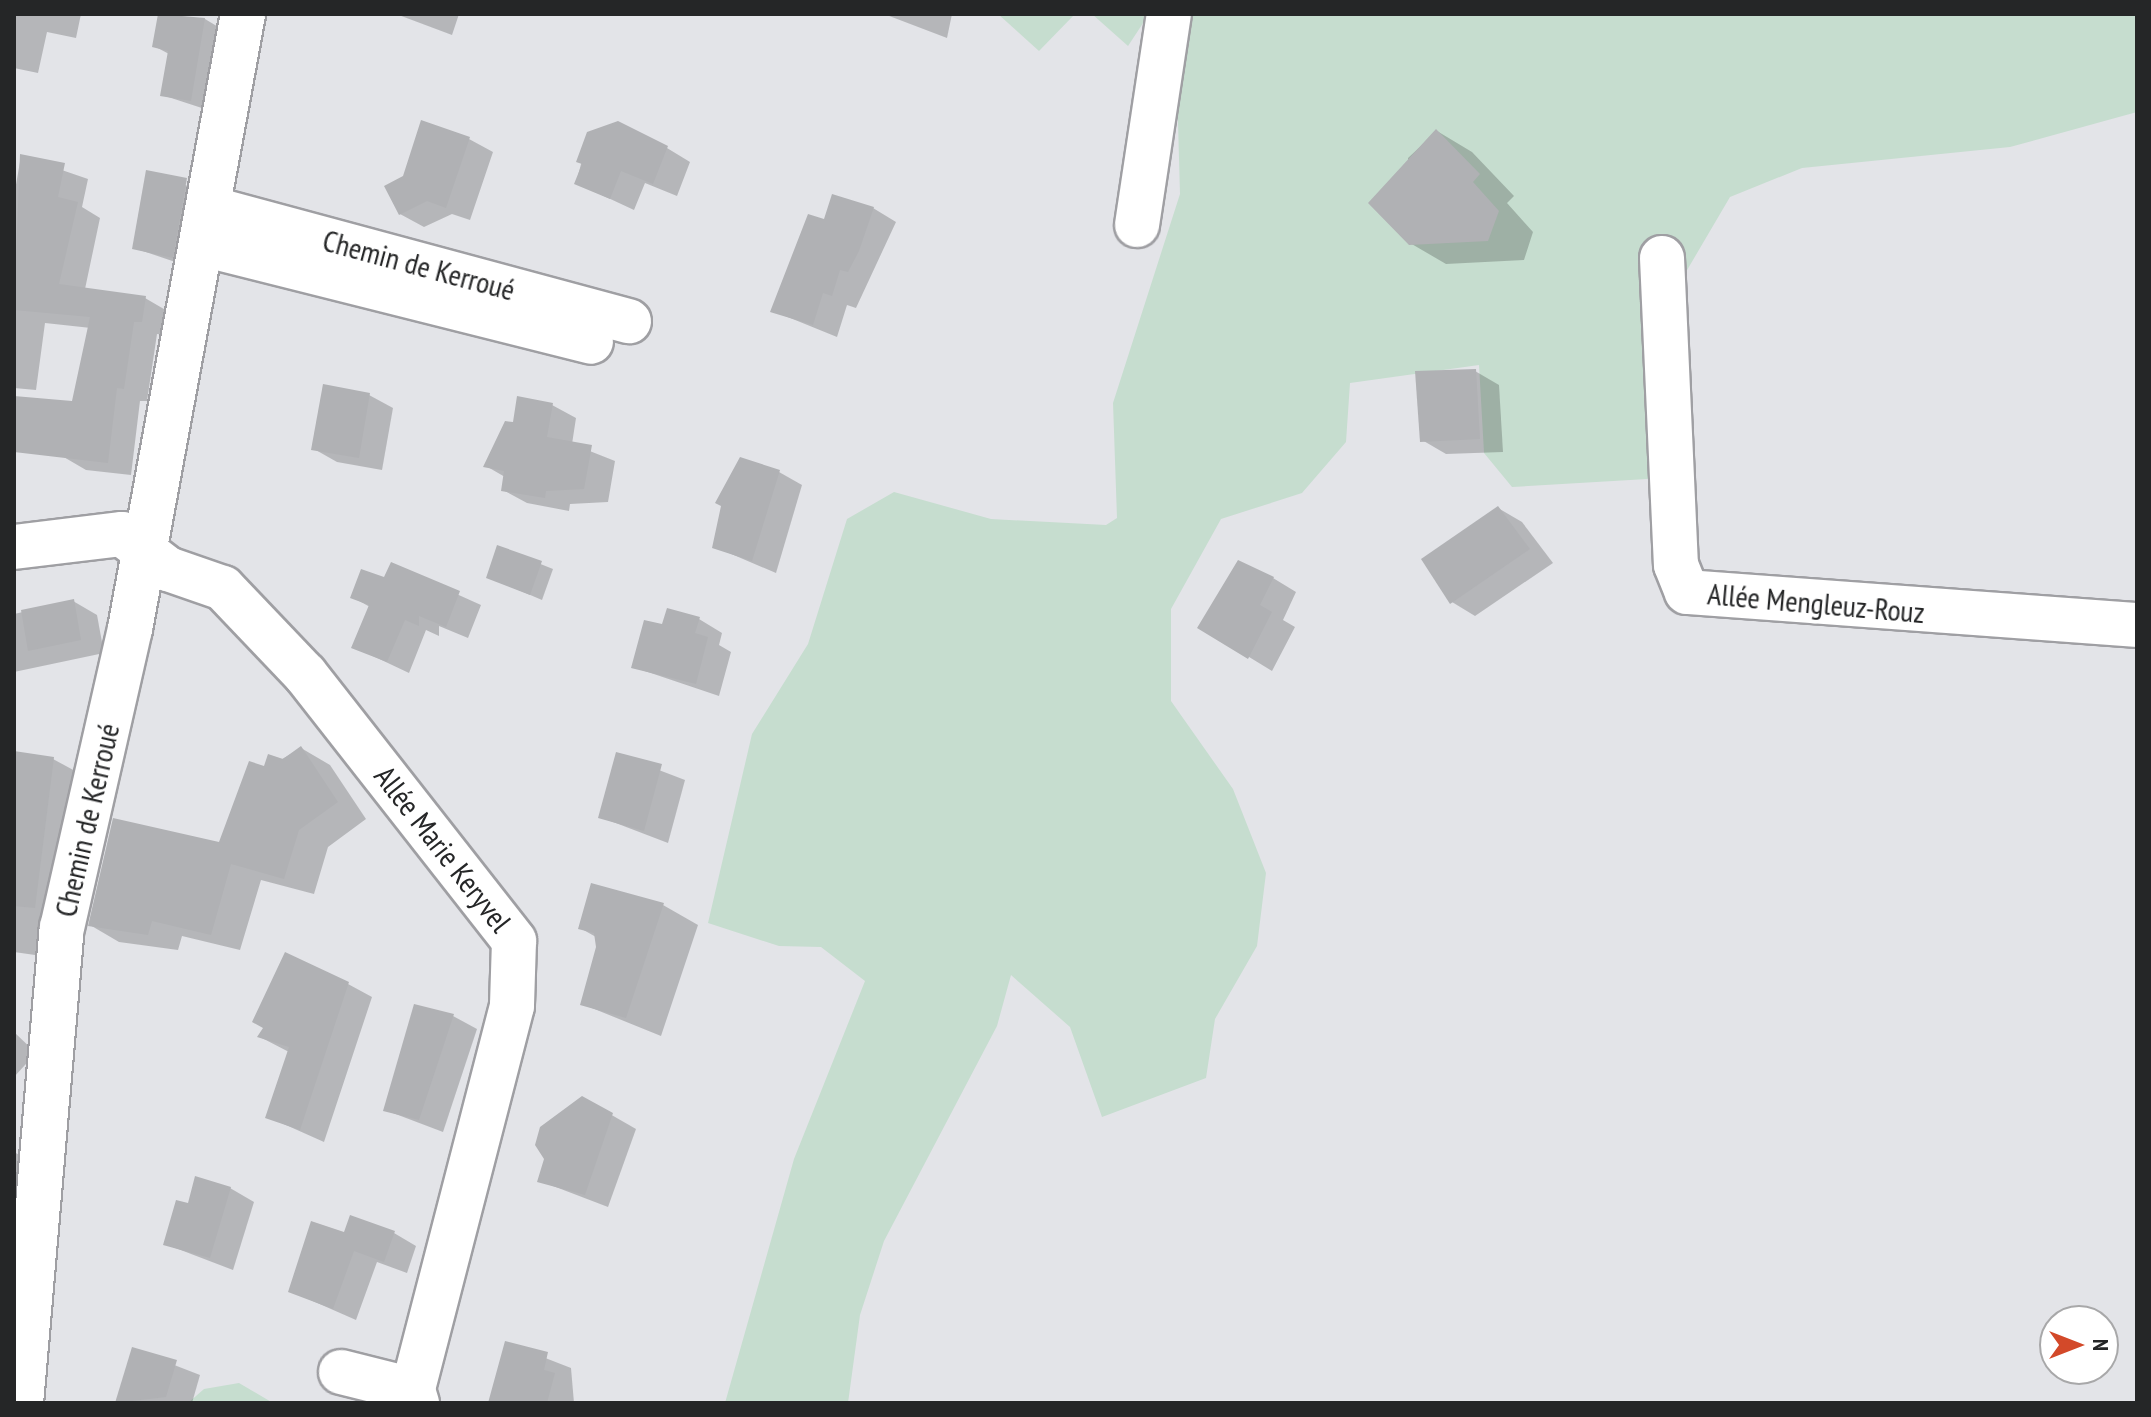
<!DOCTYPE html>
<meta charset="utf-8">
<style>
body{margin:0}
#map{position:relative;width:2151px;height:1417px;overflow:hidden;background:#e3e4e8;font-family:"PT Sans Narrow",sans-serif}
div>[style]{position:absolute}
.green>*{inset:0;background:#c6ddcf}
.shadow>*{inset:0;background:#0003}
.building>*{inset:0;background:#b0b1b4}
.roads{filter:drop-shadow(2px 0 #9f9fa3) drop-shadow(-2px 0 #9f9fa3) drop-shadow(0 2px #9f9fa3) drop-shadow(0 -2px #9f9fa3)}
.minor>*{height:44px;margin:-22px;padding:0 22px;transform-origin:22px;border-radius:22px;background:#fff}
span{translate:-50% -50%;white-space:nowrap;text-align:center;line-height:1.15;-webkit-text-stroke:7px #fff;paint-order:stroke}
.street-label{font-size:30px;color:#252627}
.frame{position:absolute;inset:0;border:16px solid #252627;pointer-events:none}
.north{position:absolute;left:2039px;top:1305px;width:80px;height:80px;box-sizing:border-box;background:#fff;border:2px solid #a8a8a9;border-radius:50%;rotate:90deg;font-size:22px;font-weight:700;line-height:32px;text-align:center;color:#252627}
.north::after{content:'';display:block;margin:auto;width:28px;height:36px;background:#d34929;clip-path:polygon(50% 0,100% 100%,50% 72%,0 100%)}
</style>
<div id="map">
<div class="green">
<i style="clip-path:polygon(998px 14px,1075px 14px,1039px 51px)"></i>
<i style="clip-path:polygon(1092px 14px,1149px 14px,1128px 46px)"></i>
<i style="clip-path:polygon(1175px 14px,2137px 14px,2137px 112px,2010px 147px,1802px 168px,1730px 197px,1683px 277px,1664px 478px,1512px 487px,1484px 453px,1479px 365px,1350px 383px,1346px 442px,1302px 493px,1221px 519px,1171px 609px,1171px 701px,1233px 789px,1266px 873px,1257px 946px,1215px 1019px,1206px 1078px,1102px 1117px,1070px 1027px,1011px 975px,997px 1026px,884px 1241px,860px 1315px,848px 1403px,725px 1403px,794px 1159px,865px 981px,821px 947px,779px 946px,708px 923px,752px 734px,808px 644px,847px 519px,894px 492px,991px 519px,1106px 525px,1117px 518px,1113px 403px,1180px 194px)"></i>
<i style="clip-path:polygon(239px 1383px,273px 1403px,188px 1403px,204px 1389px)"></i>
</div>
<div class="shadow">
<i style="clip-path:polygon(14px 14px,81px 14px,76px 38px,47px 32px,38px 73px,14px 68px)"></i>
<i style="clip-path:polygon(160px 14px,205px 19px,225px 31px,211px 111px,162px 95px,169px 54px,154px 46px)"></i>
<i style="clip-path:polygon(396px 14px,459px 14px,452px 35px)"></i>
<i style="clip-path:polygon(884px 14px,952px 14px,947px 38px)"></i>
<i style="clip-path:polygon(1437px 131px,1472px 152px,1514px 196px,1507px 203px,1533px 232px,1524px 260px,1446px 264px,1410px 243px,1408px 158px)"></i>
<i style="clip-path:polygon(589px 134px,667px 148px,690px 162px,677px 196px,645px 183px,634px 210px,576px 183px)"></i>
<i style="clip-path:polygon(469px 139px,493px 152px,470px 220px,452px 214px,424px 227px,400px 214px)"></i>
<i style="clip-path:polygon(21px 156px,88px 179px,82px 207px,100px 218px,85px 289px,145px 298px,169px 312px,166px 335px,157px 334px,147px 401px,140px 401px,131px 475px,86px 470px,62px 456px,91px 328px,45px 323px,36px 390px,14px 388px,14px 196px)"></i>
<i style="clip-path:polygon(147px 173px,207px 192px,193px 268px,134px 248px)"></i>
<i style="clip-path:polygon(873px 208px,896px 222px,856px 308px,847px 305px,837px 337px,773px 311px,826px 222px)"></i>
<i style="clip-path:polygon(1475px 371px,1499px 385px,1503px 452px,1446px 454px,1422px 440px)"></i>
<i style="clip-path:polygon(369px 395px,393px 408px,382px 470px,337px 462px,314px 449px)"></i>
<i style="clip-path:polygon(552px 405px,576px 418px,572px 444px,615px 461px,608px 502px,570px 504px,569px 511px,527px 503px,503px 490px,505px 477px,486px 466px,515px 425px)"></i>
<i style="clip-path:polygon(779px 472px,802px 485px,776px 573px,715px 547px,723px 506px)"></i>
<i style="clip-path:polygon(1498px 508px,1522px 522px,1553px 563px,1475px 616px,1452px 602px)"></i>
<i style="clip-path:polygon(498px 547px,553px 569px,542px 600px,488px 577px)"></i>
<i style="clip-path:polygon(392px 565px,481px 605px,468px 638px,439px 626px,439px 636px,426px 630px,409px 673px,354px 647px,370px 607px,352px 597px,385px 580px)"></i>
<i style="clip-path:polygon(1273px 578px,1296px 592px,1283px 620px,1295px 627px,1272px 671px,1200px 627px)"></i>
<i style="clip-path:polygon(73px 601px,97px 615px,104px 653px,14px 672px,14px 614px)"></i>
<i style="clip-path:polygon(699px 619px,722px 633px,719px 645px,731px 652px,719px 696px,633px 667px,664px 627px)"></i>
<i style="clip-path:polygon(301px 748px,330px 765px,366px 819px,328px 847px,314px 894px,261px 880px,240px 950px,182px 936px,178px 950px,119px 942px,90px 925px,221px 845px,265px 769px)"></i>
<i style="clip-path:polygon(14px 753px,53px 759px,77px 772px,49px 957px,14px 952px)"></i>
<i style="clip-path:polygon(617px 754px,685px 780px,668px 843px,600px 817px)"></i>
<i style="clip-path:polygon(663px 905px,698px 925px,661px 1036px,582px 1004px,598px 948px,596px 937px,580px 928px)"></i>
<i style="clip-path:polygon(348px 984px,372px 997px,324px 1142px,268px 1117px,289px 1052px,260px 1037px)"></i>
<i style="clip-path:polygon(453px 1016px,477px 1029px,443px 1132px,385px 1110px)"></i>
<i style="clip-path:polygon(14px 1032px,36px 1053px,14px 1077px)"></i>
<i style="clip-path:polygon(582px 1098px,636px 1129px,608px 1207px,540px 1181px)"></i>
<i style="clip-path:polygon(14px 1152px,41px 1167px,33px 1211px,14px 1208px)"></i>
<i style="clip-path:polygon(230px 1188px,254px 1202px,233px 1270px,165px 1244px,189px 1206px)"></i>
<i style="clip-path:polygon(394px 1233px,416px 1246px,407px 1273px,377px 1262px,356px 1320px,290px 1291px,345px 1234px)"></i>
<i style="clip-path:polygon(507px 1343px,571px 1368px,574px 1403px,491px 1403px)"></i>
<i style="clip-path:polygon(133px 1349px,200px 1375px,192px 1403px,117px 1403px)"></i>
</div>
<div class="building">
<i style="clip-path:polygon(158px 14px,205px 18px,191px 101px,160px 96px,168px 51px,152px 47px)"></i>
<i style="clip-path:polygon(421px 120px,470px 137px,446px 208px,427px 201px,399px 215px,384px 186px,403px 176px)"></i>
<i style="clip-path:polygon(618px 121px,668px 146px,653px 184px,621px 171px,610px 199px,574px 184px,582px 164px,576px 162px,587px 132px)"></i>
<i style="clip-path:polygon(1436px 129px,1480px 174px,1473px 182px,1499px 211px,1488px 241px,1409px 245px,1368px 203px)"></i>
<i style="clip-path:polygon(20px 154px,65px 163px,58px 197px,78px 202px,59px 284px,146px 296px,142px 322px,134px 322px,124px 389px,117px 388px,108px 463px,14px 452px,14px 396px,72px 401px,90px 317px,14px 310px)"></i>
<i style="clip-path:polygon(146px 170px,187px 178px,173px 258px,132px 249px)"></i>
<i style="clip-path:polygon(832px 194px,874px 207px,859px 251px,848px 272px,840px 270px,832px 296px,823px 293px,813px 325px,770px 312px,808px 214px,824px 219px)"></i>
<i style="clip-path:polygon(1476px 369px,1480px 439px,1420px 442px,1415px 371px)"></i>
<i style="clip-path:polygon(323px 384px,370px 393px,359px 458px,311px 450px)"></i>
<i style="clip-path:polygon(517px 396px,553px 403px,547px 437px,592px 445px,584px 489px,546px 491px,545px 498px,501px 491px,504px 471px,483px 467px,505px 421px,513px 422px)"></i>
<i style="clip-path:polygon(740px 457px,780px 470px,752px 561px,712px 548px,721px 506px,715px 503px)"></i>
<i style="clip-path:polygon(1498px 506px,1530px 549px,1450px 604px,1421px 559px)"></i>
<i style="clip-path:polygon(497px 545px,542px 561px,530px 595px,486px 578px)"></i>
<i style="clip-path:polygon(1238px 560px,1274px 577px,1260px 605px,1272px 612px,1248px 659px,1197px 628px)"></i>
<i style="clip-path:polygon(391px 562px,460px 591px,446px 627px,419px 616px,419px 626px,405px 620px,387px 662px,351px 648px,369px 605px,350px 598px,361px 569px,384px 577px)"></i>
<i style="clip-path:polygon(74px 599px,81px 640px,28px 651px,21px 610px)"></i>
<i style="clip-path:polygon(667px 608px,700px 617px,695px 633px,708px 637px,696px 684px,631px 668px,644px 620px,662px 624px)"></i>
<i style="clip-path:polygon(301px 746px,338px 802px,299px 830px,284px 879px,231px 864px,211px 935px,152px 921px,148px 935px,88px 926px,113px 818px,219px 842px,249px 761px,264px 766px,268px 754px,283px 759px)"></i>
<i style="clip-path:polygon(14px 751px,54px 757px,35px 908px,14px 906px)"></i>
<i style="clip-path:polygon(616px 752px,662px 764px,644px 831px,598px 818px)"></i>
<i style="clip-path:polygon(591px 883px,664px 903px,626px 1018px,580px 1005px,596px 947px,594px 933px,578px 929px)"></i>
<i style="clip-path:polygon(285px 952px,349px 982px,300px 1130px,265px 1118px,289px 1047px,257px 1037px,263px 1028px,252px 1022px)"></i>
<i style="clip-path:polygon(414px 1004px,454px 1014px,419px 1120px,383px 1111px)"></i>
<i style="clip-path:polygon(582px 1096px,613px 1113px,585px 1195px,537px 1182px,544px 1159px,535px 1145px,540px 1127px)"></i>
<i style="clip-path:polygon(195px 1176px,231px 1187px,210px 1258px,163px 1245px,176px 1200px,188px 1203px)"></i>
<i style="clip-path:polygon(350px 1215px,395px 1231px,384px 1262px,354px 1251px,333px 1309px,288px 1292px,311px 1221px,344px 1232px)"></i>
<i style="clip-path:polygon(505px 1341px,548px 1352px,544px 1370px,555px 1373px,547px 1403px,488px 1403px)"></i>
<i style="clip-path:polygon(132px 1347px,177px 1360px,166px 1397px,115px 1403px)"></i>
</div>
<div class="roads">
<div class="minor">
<i style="left:209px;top:208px;width:435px;rotate:15.1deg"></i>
<i style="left:1137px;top:225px;width:213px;rotate:-81.4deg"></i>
<i style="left:202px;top:244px;width:401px;rotate:14.1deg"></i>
<i style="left:1662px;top:258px;width:307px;rotate:87.4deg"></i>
<i style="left:1676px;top:565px;width:29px;rotate:68deg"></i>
<i style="left:1687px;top:592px;width:451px;rotate:4.2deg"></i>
<i style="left:14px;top:547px;width:109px;rotate:-6.9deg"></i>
<i style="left:122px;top:534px;width:58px;rotate:37.3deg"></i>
<i style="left:168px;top:569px;width:58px;rotate:19.1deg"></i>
<i style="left:223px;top:588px;width:119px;rotate:46.4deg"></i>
<i style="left:305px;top:674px;width:339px;rotate:51.9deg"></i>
<i style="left:514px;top:941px;width:65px;rotate:91.8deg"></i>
<i style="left:512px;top:1006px;width:397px;rotate:104.5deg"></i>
<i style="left:413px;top:1390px;width:14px;rotate:73deg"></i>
<i style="left:341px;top:1372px;width:74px;rotate:14deg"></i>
<i style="left:21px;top:1403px;width:477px;rotate:-85.1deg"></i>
<i style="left:62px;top:928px;width:307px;rotate:-77.2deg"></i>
<i style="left:130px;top:629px;width:625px;rotate:-79.59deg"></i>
</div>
</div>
<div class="street-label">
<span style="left:419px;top:265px;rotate:15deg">Chemin de Kerroué</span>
<span style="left:1816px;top:603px;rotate:5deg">Allée Mengleuz-Rouz</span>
<span style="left:87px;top:820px;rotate:-77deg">Chemin de Kerroué</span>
<span style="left:443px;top:849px;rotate:52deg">Allée Marie Keryvel</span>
</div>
<div class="frame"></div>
<div class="north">N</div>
</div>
